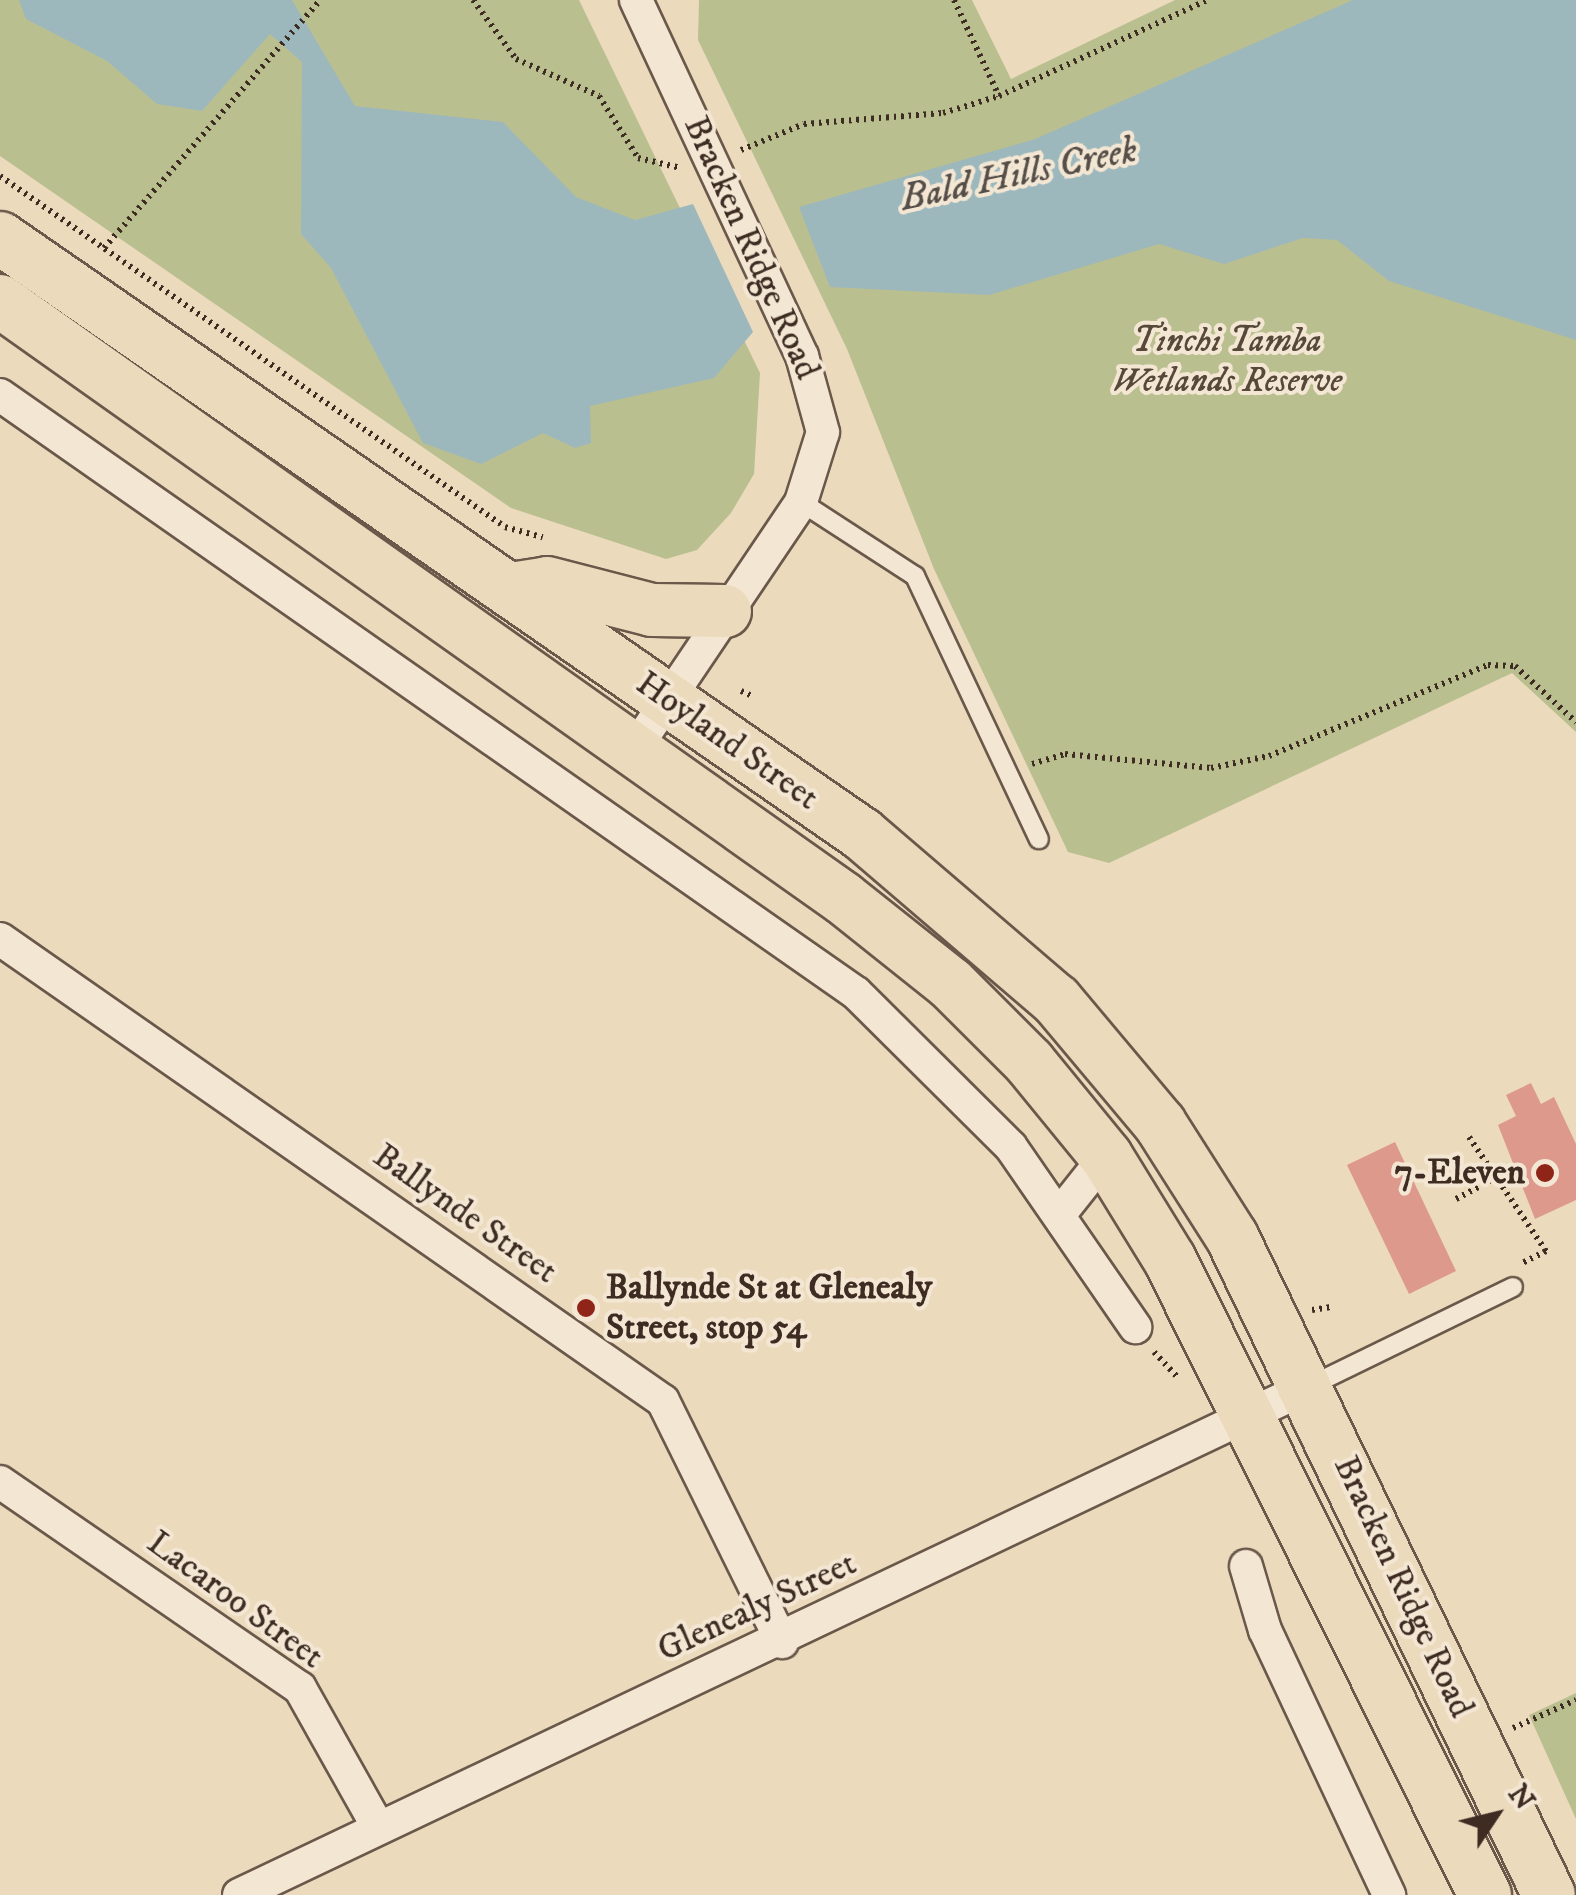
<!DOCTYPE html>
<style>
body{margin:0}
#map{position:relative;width:1576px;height:1895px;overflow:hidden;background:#ecdabd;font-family:"IM FELL DW Pica",serif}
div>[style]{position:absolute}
.green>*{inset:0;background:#babf8f}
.water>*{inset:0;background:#9db8bc}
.building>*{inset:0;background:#dd9a8c}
.path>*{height:6px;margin-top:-3px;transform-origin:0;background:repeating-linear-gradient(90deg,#3e2c23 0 2.5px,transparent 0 7.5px)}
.roads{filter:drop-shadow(2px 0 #6a584a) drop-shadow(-2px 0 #6a584a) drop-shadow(0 2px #6a584a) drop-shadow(0 -2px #6a584a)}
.service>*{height:18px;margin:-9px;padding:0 9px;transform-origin:9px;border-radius:9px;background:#f3e7d4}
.minor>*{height:32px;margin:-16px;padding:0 16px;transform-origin:16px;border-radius:16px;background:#f3e7d4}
.primary>*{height:52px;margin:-26px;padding:0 26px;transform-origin:26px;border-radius:26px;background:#ecdabd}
.dots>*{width:28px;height:28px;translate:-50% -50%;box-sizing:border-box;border:5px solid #f3e7d4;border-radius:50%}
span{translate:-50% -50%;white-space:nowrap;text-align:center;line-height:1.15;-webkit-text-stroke:8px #f3e7d4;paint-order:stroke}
.street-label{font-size:35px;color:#3e2c23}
.park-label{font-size:35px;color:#574939;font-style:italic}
.poi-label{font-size:35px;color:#3e2c23;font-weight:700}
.right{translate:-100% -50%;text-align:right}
.left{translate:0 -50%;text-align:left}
.water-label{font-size:38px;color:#564f49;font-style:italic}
.north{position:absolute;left:1446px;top:1765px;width:100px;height:100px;-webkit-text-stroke:8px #f3e7d4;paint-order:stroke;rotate:55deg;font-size:28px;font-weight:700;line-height:40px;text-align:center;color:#3e2c23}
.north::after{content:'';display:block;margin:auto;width:35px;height:45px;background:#3e2c23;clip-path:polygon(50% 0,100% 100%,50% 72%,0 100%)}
</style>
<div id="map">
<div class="green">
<i style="clip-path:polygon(0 0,579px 0,760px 373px,754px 474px,731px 513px,697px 550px,666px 559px,511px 508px,0 156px)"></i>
<i style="clip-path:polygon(699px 0,972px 0,1011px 79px,1175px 0,1576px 0,1576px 732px,1512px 673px,1109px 863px,1068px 852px,934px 569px,847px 349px,698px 40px)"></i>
<i style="clip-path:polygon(1576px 1693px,1576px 1819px,1529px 1715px)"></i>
</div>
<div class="water">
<i style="clip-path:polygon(19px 0,292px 0,355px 106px,503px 122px,576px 197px,635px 220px,693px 204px,753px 332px,714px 378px,590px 406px,591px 443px,575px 448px,543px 433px,481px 464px,423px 443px,331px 268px,301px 234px,302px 62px,270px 34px,202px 111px,157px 104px,107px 61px,26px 19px)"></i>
<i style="clip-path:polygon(1353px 0,1576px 0,1576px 340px,1389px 281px,1337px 240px,1303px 238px,1224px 264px,1159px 244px,989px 295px,830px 287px,799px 207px,1035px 139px)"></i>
</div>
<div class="building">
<i style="clip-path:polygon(1531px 1083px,1541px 1104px,1554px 1097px,1576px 1144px,1576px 1200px,1535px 1219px,1498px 1125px,1516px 1116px,1506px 1095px)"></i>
<i style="clip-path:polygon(1395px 1142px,1456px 1271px,1409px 1294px,1347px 1165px)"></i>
</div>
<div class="path">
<i style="left:473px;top:0;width:73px;rotate:53.9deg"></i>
<i style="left:516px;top:59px;width:91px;rotate:24deg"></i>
<i style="left:599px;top:96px;width:73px;rotate:57.8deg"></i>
<i style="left:638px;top:158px;width:44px;rotate:13.1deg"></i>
<i style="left:954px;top:0;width:106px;rotate:64.9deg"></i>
<i style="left:741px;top:150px;width:68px;rotate:-22.4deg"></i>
<i style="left:804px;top:124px;width:139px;rotate:-4.5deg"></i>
<i style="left:943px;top:113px;width:59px;rotate:-16.9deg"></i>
<i style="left:999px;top:96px;width:230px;rotate:-24.7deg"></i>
<i style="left:0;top:176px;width:615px;rotate:34.8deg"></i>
<i style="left:505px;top:527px;width:39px;rotate:15deg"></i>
<i style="left:104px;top:248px;width:329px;rotate:-48.9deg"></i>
<i style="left:741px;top:691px;width:12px;rotate:24deg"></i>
<i style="left:1032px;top:764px;width:34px;rotate:-17deg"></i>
<i style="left:1065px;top:754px;width:147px;rotate:5.5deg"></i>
<i style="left:1211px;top:768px;width:59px;rotate:-11.7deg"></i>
<i style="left:1269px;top:756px;width:237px;rotate:-22.6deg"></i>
<i style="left:1488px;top:665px;width:27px;rotate:2deg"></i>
<i style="left:1515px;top:666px;width:83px;rotate:42.6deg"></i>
<i style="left:1469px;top:1137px;width:138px;rotate:56deg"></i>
<i style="left:1546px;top:1251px;width:27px;rotate:153deg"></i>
<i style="left:1456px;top:1199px;width:38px;rotate:-28deg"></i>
<i style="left:1312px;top:1310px;width:19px;rotate:-9deg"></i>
<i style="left:1154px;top:1352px;width:33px;rotate:47deg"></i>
<i style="left:1513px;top:1728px;width:69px;rotate:-24deg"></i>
</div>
<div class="roads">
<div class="service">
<i style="left:801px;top:502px;width:136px;rotate:33deg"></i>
<i style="left:915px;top:576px;width:291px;rotate:64.8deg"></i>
<i style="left:1308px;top:1387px;width:228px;rotate:-26deg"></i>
</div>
<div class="minor">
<i style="left:0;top:395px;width:1044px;rotate:34.94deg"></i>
<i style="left:856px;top:993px;width:218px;rotate:44.8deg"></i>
<i style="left:1011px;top:1147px;width:219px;rotate:55.4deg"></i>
<i style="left:632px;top:753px;width:303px;rotate:-56deg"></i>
<i style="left:801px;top:502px;width:73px;rotate:-72.6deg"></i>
<i style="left:823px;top:432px;width:79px;rotate:-105.4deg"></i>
<i style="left:802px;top:356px;width:393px;rotate:-115deg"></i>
<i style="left:0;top:939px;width:808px;rotate:34.87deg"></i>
<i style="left:663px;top:1401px;width:269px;rotate:63.7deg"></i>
<i style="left:1059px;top:1215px;width:75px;rotate:-51.5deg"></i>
<i style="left:0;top:1482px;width:364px;rotate:34.5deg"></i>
<i style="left:300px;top:1688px;width:157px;rotate:60.7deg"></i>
<i style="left:1246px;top:1566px;width:67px;rotate:73.5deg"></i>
<i style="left:1265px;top:1630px;width:293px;rotate:64.9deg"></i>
<i style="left:239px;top:1895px;width:1184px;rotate:-25.42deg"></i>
</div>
<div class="primary">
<i style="left:0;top:238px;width:1048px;rotate:34.66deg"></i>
<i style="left:862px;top:834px;width:255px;rotate:40.6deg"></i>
<i style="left:1056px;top:1000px;width:162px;rotate:50deg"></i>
<i style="left:1160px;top:1124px;width:134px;rotate:57.5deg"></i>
<i style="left:1232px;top:1237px;width:730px;rotate:64.28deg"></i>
<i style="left:0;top:301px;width:1033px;rotate:35.31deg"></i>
<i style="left:843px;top:898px;width:137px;rotate:38.5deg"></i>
<i style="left:950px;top:983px;width:112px;rotate:45deg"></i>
<i style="left:1029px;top:1062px;width:122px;rotate:50.7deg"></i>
<i style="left:1106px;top:1156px;width:122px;rotate:58.4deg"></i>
<i style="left:1170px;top:1260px;width:709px;rotate:63.62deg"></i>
<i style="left:511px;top:589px;width:36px;rotate:-9deg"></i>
<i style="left:547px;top:583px;width:108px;rotate:14.4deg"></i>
<i style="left:652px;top:610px;width:73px;rotate:0.8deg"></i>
</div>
</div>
<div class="dots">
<i style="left:1545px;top:1173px;background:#8f2418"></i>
<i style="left:586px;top:1308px;background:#8f2418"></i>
</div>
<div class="street-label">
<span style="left:751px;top:248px;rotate:66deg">Bracken Ridge Road</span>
<span style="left:727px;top:741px;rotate:35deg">Hoyland Street</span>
<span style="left:465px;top:1214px;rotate:35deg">Ballynde Street</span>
<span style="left:1403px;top:1587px;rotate:65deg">Bracken Ridge Road</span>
<span style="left:235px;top:1600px;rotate:36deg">Lacaroo Street</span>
<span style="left:757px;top:1607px;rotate:-25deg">Glenealy Street</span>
</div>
<div class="park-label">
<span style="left:1227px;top:361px">Tinchi Tamba<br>Wetlands Reserve</span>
</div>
<div class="poi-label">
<span class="right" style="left:1525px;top:1173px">7-Eleven</span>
<span class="left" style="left:606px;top:1308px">Ballynde St at Glenealy<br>Street, stop 54</span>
</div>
<div class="water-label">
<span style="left:1019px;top:175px;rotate:-12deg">Bald Hills Creek</span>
</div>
<div class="north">N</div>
</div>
